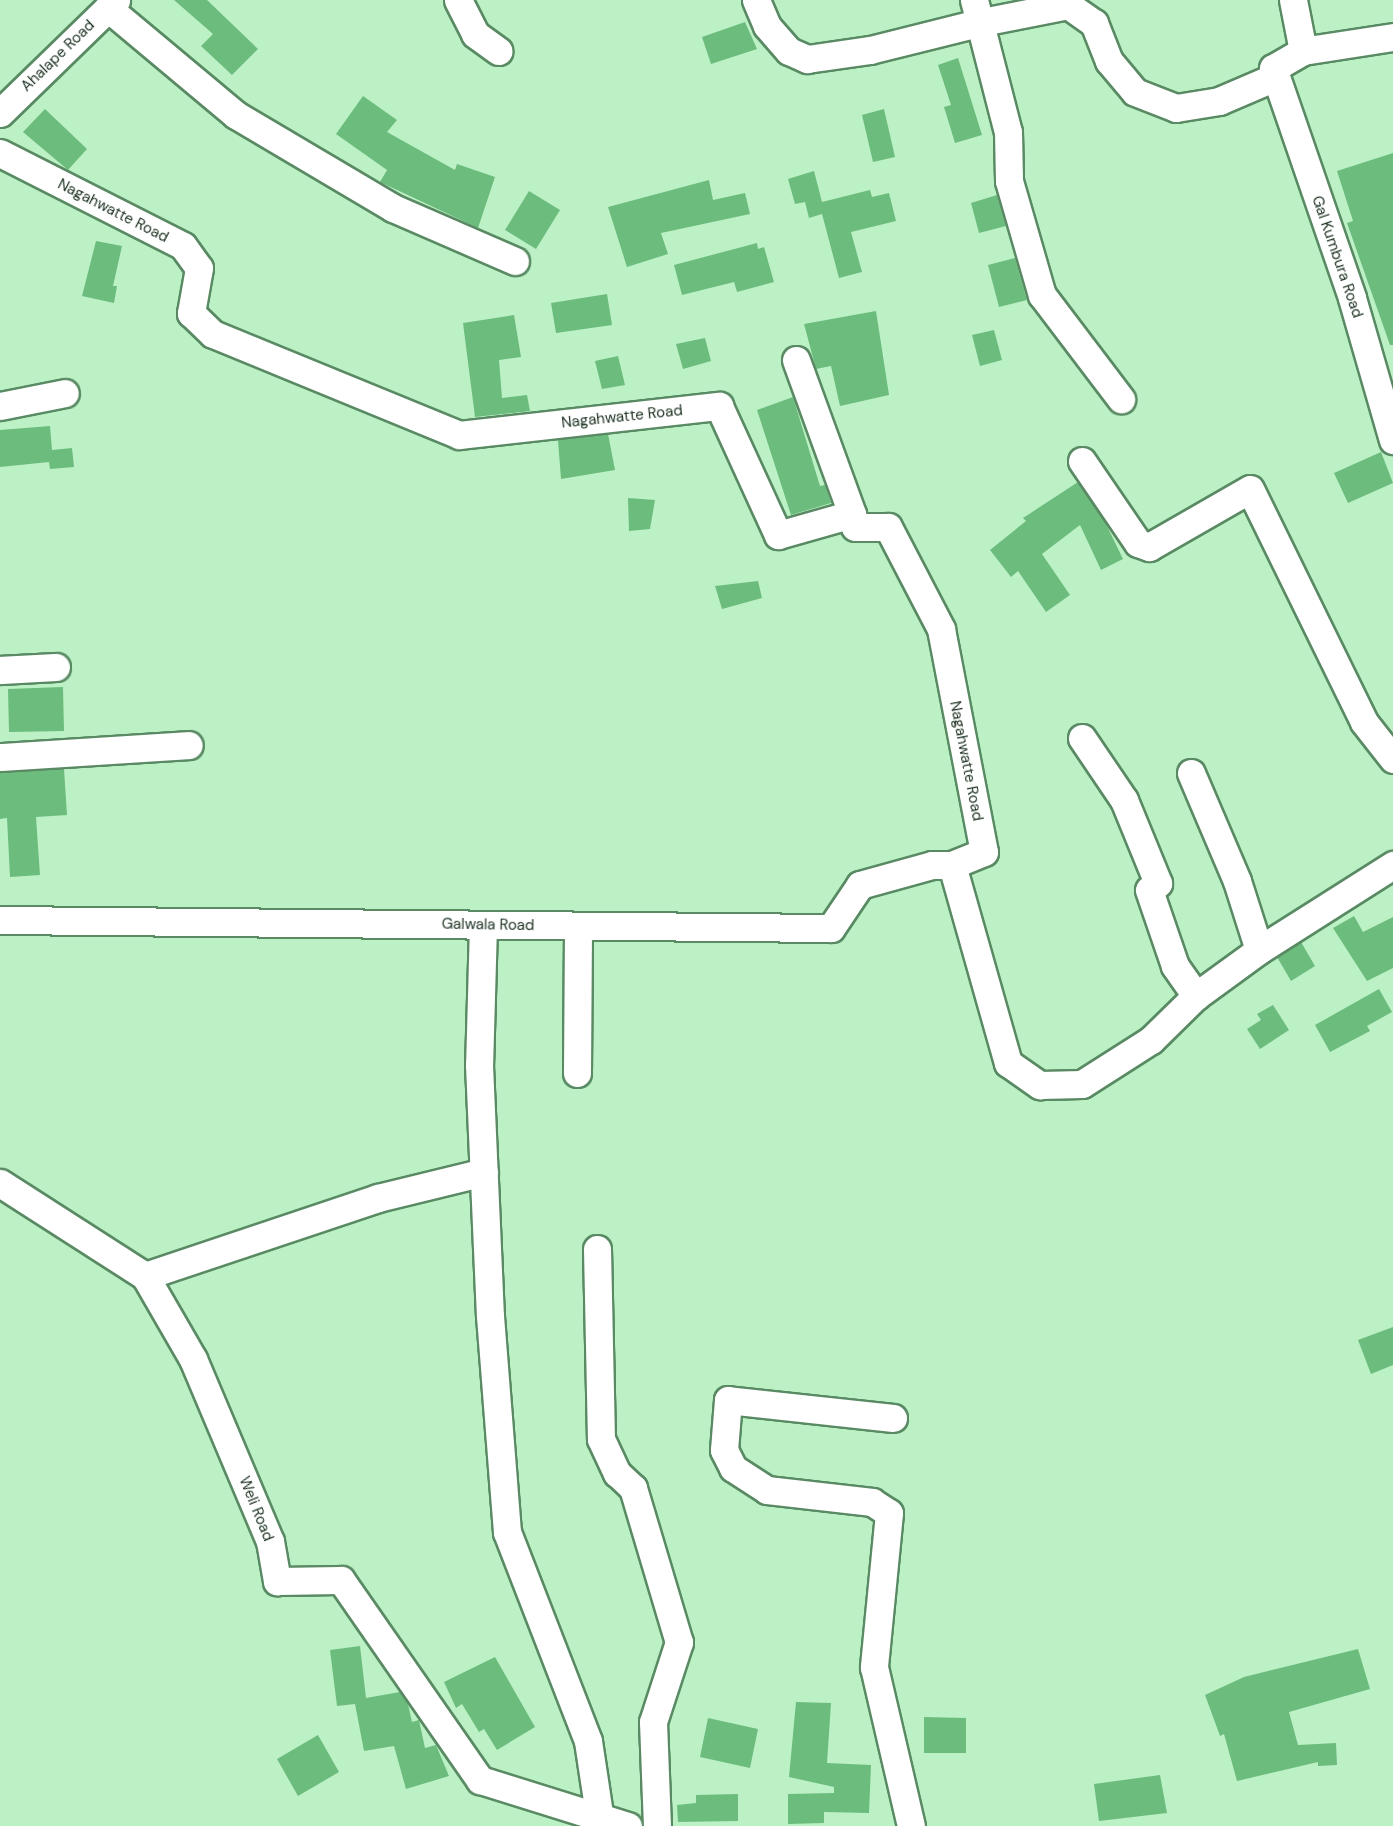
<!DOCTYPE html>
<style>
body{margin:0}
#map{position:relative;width:1393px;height:1826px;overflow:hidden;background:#bcf1c5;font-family:"DM Sans",sans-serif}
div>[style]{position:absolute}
.building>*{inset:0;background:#6cbc7e}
.roads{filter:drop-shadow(2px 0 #598a63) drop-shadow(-2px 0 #598a63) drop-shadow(0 2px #598a63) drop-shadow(0 -2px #598a63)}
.minor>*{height:27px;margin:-13.5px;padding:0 13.5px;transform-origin:13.5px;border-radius:13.5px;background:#fff}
span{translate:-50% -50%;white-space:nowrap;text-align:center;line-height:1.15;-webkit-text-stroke:5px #fff;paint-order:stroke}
.street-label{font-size:15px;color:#1c3120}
</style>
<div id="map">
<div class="building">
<i style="clip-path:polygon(174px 0,207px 0,258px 49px,232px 75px,201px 46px,213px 34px)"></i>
<i style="clip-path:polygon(745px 22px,757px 49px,711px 64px,702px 37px)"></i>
<i style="clip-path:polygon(958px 58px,982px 135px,955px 143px,944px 107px,951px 105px,938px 65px)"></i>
<i style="clip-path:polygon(363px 96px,397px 120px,387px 132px,455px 170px,457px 164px,495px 177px,478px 228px,380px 182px,387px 170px,336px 134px)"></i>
<i style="clip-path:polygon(45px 109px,87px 149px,68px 170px,23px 132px)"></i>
<i style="clip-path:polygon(884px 109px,895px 157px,873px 162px,862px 115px)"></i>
<i style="clip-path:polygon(1393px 153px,1393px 345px,1390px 345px,1347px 223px,1353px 221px,1337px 171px)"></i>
<i style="clip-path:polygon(814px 171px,822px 202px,870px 190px,872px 197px,889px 193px,896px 221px,851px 232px,862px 272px,839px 278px,822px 214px,809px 218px,805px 202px,795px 204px,788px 179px)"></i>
<i style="clip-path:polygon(709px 180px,713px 200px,745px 193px,750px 214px,661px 233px,668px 254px,627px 267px,608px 207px)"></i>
<i style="clip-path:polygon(529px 191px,560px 210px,536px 249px,505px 230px)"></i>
<i style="clip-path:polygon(997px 195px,1006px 226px,979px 233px,971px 203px)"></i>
<i style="clip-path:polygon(96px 241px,122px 246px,113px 286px,117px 286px,114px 303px,82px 296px)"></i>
<i style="clip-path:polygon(757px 243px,758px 249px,764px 247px,774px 282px,737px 292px,734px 282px,682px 295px,674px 265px)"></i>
<i style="clip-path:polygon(1015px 258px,1027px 300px,999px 307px,988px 265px)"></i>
<i style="clip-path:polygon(607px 294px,612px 325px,556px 333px,551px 303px)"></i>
<i style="clip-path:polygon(876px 311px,889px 395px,840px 406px,831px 366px,816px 369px,804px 324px)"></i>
<i style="clip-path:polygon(514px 315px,521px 357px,499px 360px,502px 398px,527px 395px,530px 411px,475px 417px,463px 323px)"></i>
<i style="clip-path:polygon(994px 330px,1002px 360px,980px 366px,972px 335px)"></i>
<i style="clip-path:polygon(705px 338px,711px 361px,683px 369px,676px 344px)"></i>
<i style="clip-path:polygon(618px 356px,625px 385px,602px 389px,595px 361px)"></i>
<i style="clip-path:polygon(793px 397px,820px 486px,825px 485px,831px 503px,791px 515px,757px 410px)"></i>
<i style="clip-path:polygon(50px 426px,52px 450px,72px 448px,74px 467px,50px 469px,49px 462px,0 467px,0 430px)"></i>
<i style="clip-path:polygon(608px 434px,615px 470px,561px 479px,558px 440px)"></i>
<i style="clip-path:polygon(1381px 452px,1393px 483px,1348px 503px,1334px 473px)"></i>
<i style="clip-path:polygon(1078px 482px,1106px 524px,1123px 559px,1101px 570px,1080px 525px,1042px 554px,1070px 595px,1046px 612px,1018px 571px,1011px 577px,990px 550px,1026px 521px,1023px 518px)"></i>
<i style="clip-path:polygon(628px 498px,655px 500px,650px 529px,629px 531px)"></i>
<i style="clip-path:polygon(758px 581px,762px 598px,722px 609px,715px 586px)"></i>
<i style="clip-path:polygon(63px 687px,64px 731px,9px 732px,8px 689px)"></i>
<i style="clip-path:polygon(64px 769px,67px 815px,36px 817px,40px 875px,10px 877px,7px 818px,0 819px,0 773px)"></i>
<i style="clip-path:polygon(1354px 916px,1363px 932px,1393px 917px,1393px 968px,1367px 981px,1333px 928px)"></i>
<i style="clip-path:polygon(1301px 942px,1315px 966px,1291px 981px,1277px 957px)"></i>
<i style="clip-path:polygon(1379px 989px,1392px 1012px,1367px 1026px,1370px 1031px,1330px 1052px,1315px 1025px)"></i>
<i style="clip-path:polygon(1273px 1005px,1289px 1030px,1260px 1049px,1247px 1029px,1261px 1020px,1257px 1014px)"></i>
<i style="clip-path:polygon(1393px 1327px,1393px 1365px,1371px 1374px,1358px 1340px)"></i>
<i style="clip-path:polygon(360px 1646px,366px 1698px,400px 1692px,408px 1704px,412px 1722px,419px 1720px,425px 1748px,436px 1745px,449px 1776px,406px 1789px,394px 1746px,364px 1751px,355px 1704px,337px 1706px,330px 1650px)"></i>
<i style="clip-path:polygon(1358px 1649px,1370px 1689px,1289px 1712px,1298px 1745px,1336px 1743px,1337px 1765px,1318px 1766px,1318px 1762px,1237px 1781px,1224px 1734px,1220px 1736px,1205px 1695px,1244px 1677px)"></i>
<i style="clip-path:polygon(495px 1657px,535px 1727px,497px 1750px,484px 1729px,479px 1732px,462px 1704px,456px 1708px,444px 1682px)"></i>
<i style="clip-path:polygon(796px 1702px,831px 1703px,827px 1763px,871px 1765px,869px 1813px,824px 1812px,824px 1823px,788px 1824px,788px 1794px,834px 1793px,834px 1787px,789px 1777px)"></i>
<i style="clip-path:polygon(924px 1717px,966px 1718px,966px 1753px,924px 1753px)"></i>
<i style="clip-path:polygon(708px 1718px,758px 1729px,750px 1768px,700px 1757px)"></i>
<i style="clip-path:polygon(318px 1735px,339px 1772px,298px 1796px,277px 1759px)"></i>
<i style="clip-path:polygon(1160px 1775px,1167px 1813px,1099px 1821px,1094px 1784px)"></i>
<i style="clip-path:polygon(738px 1794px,738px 1821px,678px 1822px,677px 1805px,696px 1803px,696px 1795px)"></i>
</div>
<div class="roads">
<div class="minor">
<i style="left:458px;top:0;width:38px;rotate:63deg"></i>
<i style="left:475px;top:34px;width:29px;rotate:36deg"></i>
<i style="left:756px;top:0;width:28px;rotate:67deg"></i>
<i style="left:767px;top:26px;width:33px;rotate:49deg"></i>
<i style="left:789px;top:51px;width:20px;rotate:24deg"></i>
<i style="left:807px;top:59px;width:64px;rotate:-8.1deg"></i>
<i style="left:870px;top:50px;width:115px;rotate:-14deg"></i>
<i style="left:982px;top:22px;width:88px;rotate:-11.2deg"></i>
<i style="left:1068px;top:5px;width:32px;rotate:35deg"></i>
<i style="left:1094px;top:23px;width:41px;rotate:68.5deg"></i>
<i style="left:1109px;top:61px;width:40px;rotate:50deg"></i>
<i style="left:1135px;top:92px;width:44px;rotate:21.3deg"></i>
<i style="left:1176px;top:108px;width:44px;rotate:-9.2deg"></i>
<i style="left:1219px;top:101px;width:61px;rotate:-23.2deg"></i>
<i style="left:974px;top:0;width:136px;rotate:75.6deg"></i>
<i style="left:1008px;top:132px;width:49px;rotate:88.8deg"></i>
<i style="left:1009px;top:181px;width:119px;rotate:73.9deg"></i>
<i style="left:1042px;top:295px;width:131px;rotate:52.8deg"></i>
<i style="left:1293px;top:0;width:52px;rotate:78.9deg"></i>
<i style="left:108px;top:8px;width:167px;rotate:39.9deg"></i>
<i style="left:236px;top:115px;width:182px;rotate:30.6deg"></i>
<i style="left:393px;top:208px;width:133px;rotate:23.5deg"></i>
<i style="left:1393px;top:37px;width:91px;rotate:171.2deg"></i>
<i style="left:1303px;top:51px;width:34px;rotate:150deg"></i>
<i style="left:1273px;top:68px;width:243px;rotate:71deg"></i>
<i style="left:1352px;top:298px;width:148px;rotate:73.9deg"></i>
<i style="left:0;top:113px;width:162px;rotate:-44.2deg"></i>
<i style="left:0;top:153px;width:205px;rotate:26.9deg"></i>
<i style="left:183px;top:246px;width:27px;rotate:54deg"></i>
<i style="left:199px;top:268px;width:46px;rotate:100.1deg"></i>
<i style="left:191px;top:313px;width:30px;rotate:44deg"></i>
<i style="left:213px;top:334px;width:266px;rotate:22.3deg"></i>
<i style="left:459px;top:435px;width:262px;rotate:-6.4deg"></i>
<i style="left:719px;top:406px;width:142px;rotate:65.4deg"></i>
<i style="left:778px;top:535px;width:77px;rotate:-15.8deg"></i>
<i style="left:852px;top:514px;width:13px;rotate:77deg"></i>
<i style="left:855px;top:527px;width:33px"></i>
<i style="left:888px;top:527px;width:115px;rotate:62.5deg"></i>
<i style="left:941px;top:629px;width:227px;rotate:79.1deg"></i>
<i style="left:984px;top:852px;width:35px;rotate:158deg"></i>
<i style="left:952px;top:865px;width:20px;rotate:180deg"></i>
<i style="left:932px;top:865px;width:75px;rotate:164.5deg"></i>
<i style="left:860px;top:885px;width:52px;rotate:124deg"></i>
<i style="left:831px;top:928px;width:831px;rotate:-179.45deg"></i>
<i style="left:796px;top:360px;width:164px;rotate:70deg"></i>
<i style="left:0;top:406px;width:66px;rotate:-11.3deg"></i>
<i style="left:1082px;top:461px;width:99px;rotate:55.7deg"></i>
<i style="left:1138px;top:543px;width:12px;rotate:20deg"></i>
<i style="left:1149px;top:547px;width:116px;rotate:-29.9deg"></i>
<i style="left:1250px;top:489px;width:259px;rotate:63.9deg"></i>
<i style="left:1364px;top:722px;width:47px;rotate:51.9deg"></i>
<i style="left:0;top:670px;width:56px;rotate:-3.1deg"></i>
<i style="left:1082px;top:738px;width:75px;rotate:55.9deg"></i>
<i style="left:1124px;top:800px;width:90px;rotate:67.7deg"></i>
<i style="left:1158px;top:883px;width:11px;rotate:142deg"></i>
<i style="left:1149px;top:890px;width:80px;rotate:71.1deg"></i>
<i style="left:1175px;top:966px;width:37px;rotate:55deg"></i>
<i style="left:0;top:757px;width:189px;rotate:-3.6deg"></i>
<i style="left:1191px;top:773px;width:117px;rotate:66.9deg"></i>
<i style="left:1237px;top:881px;width:72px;rotate:72.3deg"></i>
<i style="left:952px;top:865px;width:206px;rotate:74.2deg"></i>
<i style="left:1008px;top:1063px;width:39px;rotate:35deg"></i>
<i style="left:1040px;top:1085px;width:42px;rotate:-1.4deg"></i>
<i style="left:1082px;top:1084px;width:82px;rotate:-32.5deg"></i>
<i style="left:1151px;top:1040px;width:63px;rotate:-44.4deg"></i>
<i style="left:1196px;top:996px;width:78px;rotate:-36.1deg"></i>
<i style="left:1259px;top:950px;width:159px;rotate:-32.4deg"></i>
<i style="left:483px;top:925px;width:140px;rotate:91.6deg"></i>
<i style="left:479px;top:1065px;width:251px;rotate:87.5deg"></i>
<i style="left:490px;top:1316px;width:217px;rotate:85.5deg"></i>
<i style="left:507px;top:1532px;width:224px;rotate:68.8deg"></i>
<i style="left:588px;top:1741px;width:74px;rotate:81.4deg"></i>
<i style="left:577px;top:1073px;width:146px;rotate:-89.6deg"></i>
<i style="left:0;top:1183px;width:172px;rotate:32.7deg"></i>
<i style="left:145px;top:1276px;width:96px;rotate:60deg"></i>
<i style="left:193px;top:1359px;width:198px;rotate:67.1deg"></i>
<i style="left:270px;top:1541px;width:41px;rotate:80.1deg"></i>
<i style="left:277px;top:1581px;width:64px;rotate:-0.9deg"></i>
<i style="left:341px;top:1580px;width:244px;rotate:55.2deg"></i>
<i style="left:480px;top:1780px;width:155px;rotate:17.3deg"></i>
<i style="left:597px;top:1249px;width:190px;rotate:88.8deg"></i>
<i style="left:601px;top:1439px;width:38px;rotate:65deg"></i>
<i style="left:617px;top:1473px;width:22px;rotate:43deg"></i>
<i style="left:633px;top:1488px;width:161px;rotate:73.4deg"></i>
<i style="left:679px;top:1642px;width:84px;rotate:108deg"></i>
<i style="left:653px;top:1722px;width:104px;rotate:87.8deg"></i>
<i style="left:145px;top:1276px;width:246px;rotate:-18.5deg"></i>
<i style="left:378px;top:1198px;width:109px;rotate:-13.8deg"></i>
<i style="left:893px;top:1418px;width:166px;rotate:-173.8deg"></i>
<i style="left:728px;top:1400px;width:50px;rotate:94.6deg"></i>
<i style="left:724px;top:1450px;width:20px;rotate:63deg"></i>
<i style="left:733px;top:1468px;width:40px;rotate:32.9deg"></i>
<i style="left:767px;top:1490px;width:106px;rotate:6.5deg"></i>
<i style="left:872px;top:1502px;width:20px;rotate:33deg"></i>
<i style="left:889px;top:1513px;width:155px;rotate:95.6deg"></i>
<i style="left:874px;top:1667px;width:163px;rotate:76.9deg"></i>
</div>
</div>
<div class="street-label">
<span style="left:58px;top:56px;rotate:-44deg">Ahalape Road</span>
<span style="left:113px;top:211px;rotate:27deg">Nagahwatte Road</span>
<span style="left:1337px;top:257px;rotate:71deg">Gal Kumbura Road</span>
<span style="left:622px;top:417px;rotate:-6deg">Nagahwatte Road</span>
<span style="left:966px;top:761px;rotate:79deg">Nagahwatte Road</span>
<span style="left:488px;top:925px;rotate:1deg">Galwala Road</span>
<span style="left:256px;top:1509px;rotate:68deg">Weli Road</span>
</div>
</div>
